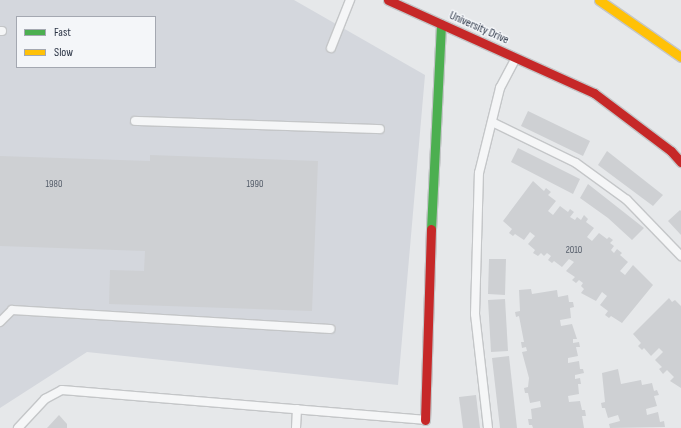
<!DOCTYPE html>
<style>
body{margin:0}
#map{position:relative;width:681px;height:428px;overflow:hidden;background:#e6e8ea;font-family:"Sofia Sans Condensed",sans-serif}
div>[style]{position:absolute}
.built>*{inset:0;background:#d4d7dd}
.building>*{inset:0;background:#ced0d3}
.roads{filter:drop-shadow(1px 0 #c4c6c8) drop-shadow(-1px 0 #c4c6c8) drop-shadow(0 1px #c4c6c8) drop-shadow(0 -1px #c4c6c8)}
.lane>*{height:8px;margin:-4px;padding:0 4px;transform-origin:4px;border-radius:4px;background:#f5f6f7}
.fast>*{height:9px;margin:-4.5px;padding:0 4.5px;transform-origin:4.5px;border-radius:4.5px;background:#4caf50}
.slow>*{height:9px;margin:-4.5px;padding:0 4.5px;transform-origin:4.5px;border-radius:4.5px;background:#ffc107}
.jam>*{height:9px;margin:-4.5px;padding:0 4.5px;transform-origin:4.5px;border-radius:4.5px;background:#c62828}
span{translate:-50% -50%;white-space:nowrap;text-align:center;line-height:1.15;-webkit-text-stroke:3px #f4f6f9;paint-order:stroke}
.number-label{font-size:10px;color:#545c69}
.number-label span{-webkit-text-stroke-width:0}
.street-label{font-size:12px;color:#2b3445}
.legend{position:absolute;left:16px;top:16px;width:140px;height:52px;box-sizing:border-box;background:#f4f6f9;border:1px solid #a4a8b1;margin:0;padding:5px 7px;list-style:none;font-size:12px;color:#2b3445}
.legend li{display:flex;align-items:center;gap:8px;height:20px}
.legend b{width:20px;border:1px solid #a4a8b1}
</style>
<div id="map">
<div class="built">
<i style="clip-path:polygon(evenodd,0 0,294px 0,425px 75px,398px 385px,87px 352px,0 408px,0 0,17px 17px,155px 17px,155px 67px,17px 67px,17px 17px)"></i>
</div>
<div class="building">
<i style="clip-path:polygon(528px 111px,590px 141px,583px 156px,521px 126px)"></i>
<i style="clip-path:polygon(518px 148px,580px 179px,573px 194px,511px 162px)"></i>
<i style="clip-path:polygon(607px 151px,663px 195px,653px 206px,598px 165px)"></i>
<i style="clip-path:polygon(150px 155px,318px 161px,312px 311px,109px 304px,110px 270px,144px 271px,145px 251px,0 246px,0 156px,150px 161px)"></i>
<i style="clip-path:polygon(533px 181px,544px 191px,546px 188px,551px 192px,548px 195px,556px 201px,548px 211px,553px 215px,560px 206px,568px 212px,570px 209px,574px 212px,570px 217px,575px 220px,577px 217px,581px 220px,584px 215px,588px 219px,586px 222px,594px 228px,587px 237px,592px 241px,599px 233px,607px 239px,609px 237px,613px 240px,610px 243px,614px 246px,611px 250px,614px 253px,617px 249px,622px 253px,620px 255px,628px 262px,620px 271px,625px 275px,633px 265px,653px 285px,622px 323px,611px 316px,609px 318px,605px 315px,608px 311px,600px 305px,607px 296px,602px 292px,596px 301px,581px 293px,584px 289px,581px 286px,583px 283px,579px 280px,576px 283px,572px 280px,575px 277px,566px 271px,574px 262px,569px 259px,562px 267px,554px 261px,552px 263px,548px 260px,551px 256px,547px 253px,544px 256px,541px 253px,538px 256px,533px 253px,535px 250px,528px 244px,535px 236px,530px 232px,524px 240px,515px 234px,513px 236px,509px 233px,512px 229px,503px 221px)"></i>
<i style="clip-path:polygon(588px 184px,644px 228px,632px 240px,608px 218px,580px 198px)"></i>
<i style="clip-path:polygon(680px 210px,681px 211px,681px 235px,668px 221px)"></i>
<i style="clip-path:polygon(489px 259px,506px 259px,505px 295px,488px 294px)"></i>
<i style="clip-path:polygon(531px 289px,532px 294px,557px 290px,558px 297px,568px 295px,569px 302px,573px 302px,574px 307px,570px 308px,571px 318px,560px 320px,561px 326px,572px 324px,577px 339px,573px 339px,573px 343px,579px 342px,580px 347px,576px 347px,578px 356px,568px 358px,568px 363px,579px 361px,580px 369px,583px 369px,584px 373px,575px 375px,575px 379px,580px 378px,581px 384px,578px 384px,579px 394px,568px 396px,569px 402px,580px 401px,582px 410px,585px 410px,586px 416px,582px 416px,584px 428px,533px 428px,532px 425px,529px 425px,528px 419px,532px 419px,531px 409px,541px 407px,540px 401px,530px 403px,528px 393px,525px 393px,524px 388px,528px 387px,529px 378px,522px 352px,527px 351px,526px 347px,522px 348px,521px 342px,524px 342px,519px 316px,516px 317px,515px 312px,520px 311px,519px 290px)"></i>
<i style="clip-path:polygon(669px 298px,672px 302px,675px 300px,681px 306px,681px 388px,670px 381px,674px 377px,667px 370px,663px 374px,659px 369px,662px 367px,655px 360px,663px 352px,659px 348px,651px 356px,644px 348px,642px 350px,638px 346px,641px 343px,633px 334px)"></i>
<i style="clip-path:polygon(505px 299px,508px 351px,491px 352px,488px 300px)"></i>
<i style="clip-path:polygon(509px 356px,517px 428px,500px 428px,492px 358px)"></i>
<i style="clip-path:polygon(618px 369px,621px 384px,641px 380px,642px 385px,652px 383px,654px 391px,657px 390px,659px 395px,654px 396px,657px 406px,646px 409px,647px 415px,658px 412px,660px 422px,664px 421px,665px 427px,610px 428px,609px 424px,620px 421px,618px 415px,608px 418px,605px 408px,602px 408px,601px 403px,605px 402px,602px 373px)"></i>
<i style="clip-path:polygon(476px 395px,480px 428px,463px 428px,459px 397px)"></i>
<i style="clip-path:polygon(59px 415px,67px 424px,67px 428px,47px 428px)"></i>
</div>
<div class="roads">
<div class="lane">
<i style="left:0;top:31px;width:2px"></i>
<i style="left:331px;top:48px;width:52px;rotate:-68.4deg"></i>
<i style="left:135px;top:121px;width:245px;rotate:1.9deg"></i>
<i style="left:492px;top:122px;width:93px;rotate:26deg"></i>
<i style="left:576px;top:163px;width:63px;rotate:36deg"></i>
<i style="left:627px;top:200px;width:78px;rotate:46deg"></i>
<i style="left:0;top:322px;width:17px;rotate:-45deg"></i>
<i style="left:12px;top:310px;width:319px;rotate:3.4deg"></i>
<i style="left:18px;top:428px;width:40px;rotate:-47deg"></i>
<i style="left:45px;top:399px;width:19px;rotate:-28deg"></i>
<i style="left:62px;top:390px;width:363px;rotate:4.7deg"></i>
<i style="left:296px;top:428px;width:19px;rotate:-87deg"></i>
<i style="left:488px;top:428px;width:115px;rotate:-96.5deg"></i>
<i style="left:475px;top:314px;width:141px;rotate:-88.4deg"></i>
<i style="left:479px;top:173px;width:88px;rotate:-76.1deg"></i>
<i style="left:500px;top:88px;width:34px;rotate:-62deg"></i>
</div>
<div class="fast">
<i style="left:431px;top:229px;width:205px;rotate:-87.2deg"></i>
</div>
<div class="slow">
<i style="left:599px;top:0;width:100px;rotate:34.8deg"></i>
</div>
<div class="jam">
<i style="left:388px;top:0;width:226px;rotate:24.3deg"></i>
<i style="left:594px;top:93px;width:96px;rotate:37deg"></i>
<i style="left:671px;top:151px;width:15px;rotate:48deg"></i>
<i style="left:425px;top:420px;width:191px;rotate:-88.2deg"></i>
</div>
</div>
<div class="number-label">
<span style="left:54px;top:185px">1980</span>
<span style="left:255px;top:185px">1990</span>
<span style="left:574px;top:251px">2010</span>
</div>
<div class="street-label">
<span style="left:479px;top:28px;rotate:24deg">University Drive</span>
</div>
<ul class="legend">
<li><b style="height:5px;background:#4caf50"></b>Fast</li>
<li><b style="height:5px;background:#ffc107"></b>Slow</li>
</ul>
</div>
